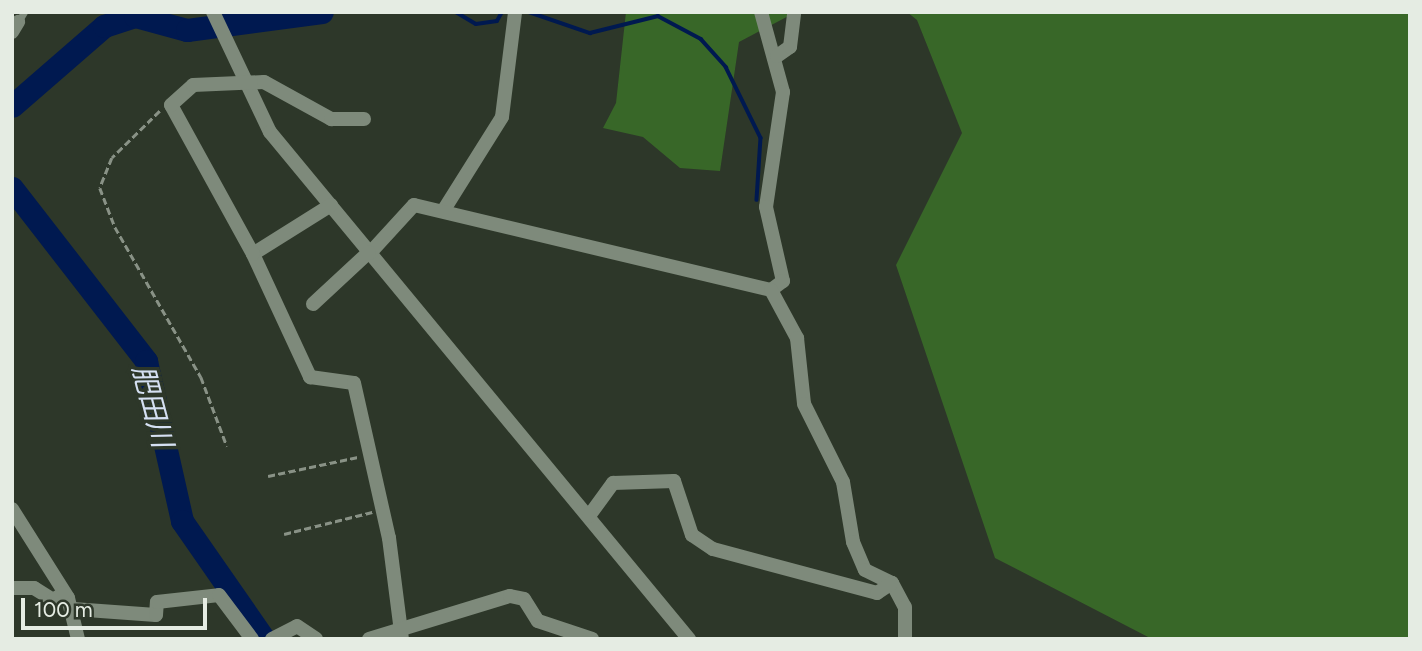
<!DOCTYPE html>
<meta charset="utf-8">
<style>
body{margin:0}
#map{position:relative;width:1422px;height:651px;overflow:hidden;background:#2d3729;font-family:Figtree,"Noto Sans JP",sans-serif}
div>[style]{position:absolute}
.forest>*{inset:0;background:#386728}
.stream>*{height:3.5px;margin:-1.75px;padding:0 1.75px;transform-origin:1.75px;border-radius:1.75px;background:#001950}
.river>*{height:23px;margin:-11.5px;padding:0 11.5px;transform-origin:11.5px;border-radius:11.5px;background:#001950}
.path>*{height:2.5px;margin-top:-1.25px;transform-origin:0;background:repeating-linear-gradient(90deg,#899286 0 7px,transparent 0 10.5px)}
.service>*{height:7px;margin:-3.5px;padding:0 3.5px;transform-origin:3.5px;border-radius:3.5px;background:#7e8a7b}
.minor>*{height:14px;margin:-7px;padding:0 7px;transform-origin:7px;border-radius:7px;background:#7e8a7b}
span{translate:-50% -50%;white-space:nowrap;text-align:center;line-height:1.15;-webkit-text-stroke:7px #2d3729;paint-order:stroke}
.water-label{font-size:28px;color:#d5e0f2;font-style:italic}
.frame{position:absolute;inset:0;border:14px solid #e5ece3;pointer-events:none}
.scale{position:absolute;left:21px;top:598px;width:186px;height:32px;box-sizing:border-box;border:4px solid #e5ece3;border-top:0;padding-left:9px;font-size:21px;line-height:24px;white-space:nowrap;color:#e5ece3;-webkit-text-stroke:5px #2d3729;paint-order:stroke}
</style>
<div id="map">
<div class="forest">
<i style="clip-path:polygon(626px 12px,796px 12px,739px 42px,720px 171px,680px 168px,643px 137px,603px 128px,616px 103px)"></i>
<i style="clip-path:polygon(907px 12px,1410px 12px,1410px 639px,1152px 639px,995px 558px,896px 265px,962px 133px,917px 20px)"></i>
</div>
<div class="stream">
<i style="left:456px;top:12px;width:23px;rotate:31deg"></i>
<i style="left:476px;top:24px;width:21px;rotate:-8deg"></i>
<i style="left:497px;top:21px;width:10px;rotate:-61deg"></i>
<i style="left:529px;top:12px;width:65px;rotate:19deg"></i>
<i style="left:590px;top:33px;width:70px;rotate:-14deg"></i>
<i style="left:658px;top:16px;width:49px;rotate:28.1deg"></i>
<i style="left:701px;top:39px;width:38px;rotate:48deg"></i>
<i style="left:726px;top:67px;width:79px;rotate:63.8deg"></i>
<i style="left:761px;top:138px;width:62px;rotate:93.7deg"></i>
</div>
<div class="river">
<i style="left:12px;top:106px;width:122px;rotate:-41deg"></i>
<i style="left:104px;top:26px;width:33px;rotate:-18deg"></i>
<i style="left:135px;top:16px;width:54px;rotate:15.1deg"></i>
<i style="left:187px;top:30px;width:136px;rotate:-7.6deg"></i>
<i style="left:12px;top:188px;width:219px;rotate:52.2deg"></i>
<i style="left:146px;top:361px;width:164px;rotate:77.3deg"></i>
<i style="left:182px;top:521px;width:144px;rotate:55.2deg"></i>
</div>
<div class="path">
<i style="left:160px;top:111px;width:67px;rotate:135.6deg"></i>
<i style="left:112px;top:158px;width:32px;rotate:112deg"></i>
<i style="left:100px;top:188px;width:42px;rotate:69deg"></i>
<i style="left:115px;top:227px;width:173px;rotate:60.2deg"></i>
<i style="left:201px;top:377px;width:74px;rotate:69.4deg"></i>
<i style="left:268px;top:476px;width:92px;rotate:-11.9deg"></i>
<i style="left:284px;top:534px;width:91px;rotate:-14deg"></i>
</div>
<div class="service">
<i style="left:18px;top:22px;width:12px;rotate:-59deg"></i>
</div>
<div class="minor">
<i style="left:213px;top:12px;width:133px;rotate:64.6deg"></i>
<i style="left:270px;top:132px;width:658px;rotate:50.43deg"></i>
<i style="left:761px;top:12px;width:83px;rotate:74.6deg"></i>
<i style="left:783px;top:92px;width:116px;rotate:98.4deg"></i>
<i style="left:766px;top:207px;width:76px;rotate:77.1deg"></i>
<i style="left:783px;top:281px;width:15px;rotate:143deg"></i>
<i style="left:12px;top:32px;width:12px;rotate:-59deg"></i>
<i style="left:777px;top:56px;width:16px;rotate:-35deg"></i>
<i style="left:790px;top:47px;width:35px;rotate:-83deg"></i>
<i style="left:331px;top:205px;width:92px;rotate:147.9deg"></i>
<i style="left:253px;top:254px;width:136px;rotate:65.1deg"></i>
<i style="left:310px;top:377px;width:44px;rotate:7.8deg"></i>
<i style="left:354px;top:383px;width:159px;rotate:77.3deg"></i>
<i style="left:389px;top:538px;width:102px;rotate:82.7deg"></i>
<i style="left:445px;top:208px;width:107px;rotate:-57.9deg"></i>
<i style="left:502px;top:117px;width:106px;rotate:-82.9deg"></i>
<i style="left:370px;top:253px;width:65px;rotate:-47.5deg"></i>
<i style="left:414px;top:205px;width:367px;rotate:13.4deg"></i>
<i style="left:771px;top:290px;width:55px;rotate:61.6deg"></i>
<i style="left:797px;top:338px;width:66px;rotate:83.9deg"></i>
<i style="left:804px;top:404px;width:87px;rotate:63.4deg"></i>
<i style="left:843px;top:482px;width:61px;rotate:80.5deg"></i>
<i style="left:853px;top:542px;width:30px;rotate:67deg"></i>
<i style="left:865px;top:570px;width:30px;rotate:26deg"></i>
<i style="left:892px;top:583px;width:27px;rotate:62deg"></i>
<i style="left:905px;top:607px;width:32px;rotate:90deg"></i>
<i style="left:253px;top:254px;width:170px;rotate:-118.8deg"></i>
<i style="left:171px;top:105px;width:30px;rotate:-42deg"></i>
<i style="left:193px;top:85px;width:71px;rotate:-2.4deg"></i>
<i style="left:264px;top:82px;width:77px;rotate:28.9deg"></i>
<i style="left:331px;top:119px;width:33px"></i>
<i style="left:313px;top:304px;width:76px;rotate:-42.9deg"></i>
<i style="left:12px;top:509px;width:105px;rotate:57.8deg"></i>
<i style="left:68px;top:598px;width:42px;rotate:76.3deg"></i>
<i style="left:589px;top:516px;width:41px;rotate:-54deg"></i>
<i style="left:613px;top:483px;width:61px;rotate:-1.9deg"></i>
<i style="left:674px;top:481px;width:57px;rotate:71.6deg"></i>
<i style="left:692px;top:535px;width:25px;rotate:34deg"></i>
<i style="left:713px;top:549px;width:170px;rotate:15deg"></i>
<i style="left:877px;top:593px;width:18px;rotate:-34deg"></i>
<i style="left:12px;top:588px;width:22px"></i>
<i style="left:34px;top:588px;width:22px;rotate:32deg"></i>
<i style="left:53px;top:600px;width:13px;rotate:-32deg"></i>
<i style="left:73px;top:609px;width:83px;rotate:4.1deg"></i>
<i style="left:156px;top:615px;width:13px;rotate:-86deg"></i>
<i style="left:157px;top:602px;width:62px;rotate:-6.4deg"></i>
<i style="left:219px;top:595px;width:55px;rotate:53.1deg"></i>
<i style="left:272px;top:639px;width:28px;rotate:-27deg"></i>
<i style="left:297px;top:626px;width:23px;rotate:34deg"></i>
<i style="left:369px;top:639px;width:147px;rotate:-17deg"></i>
<i style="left:510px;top:596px;width:14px;rotate:12deg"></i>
<i style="left:524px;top:599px;width:26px;rotate:58deg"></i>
<i style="left:538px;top:621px;width:57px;rotate:18.4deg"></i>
</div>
<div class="water-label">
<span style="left:153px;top:406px;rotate:75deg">肥田川</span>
</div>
<div class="frame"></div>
<div class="scale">100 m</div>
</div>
